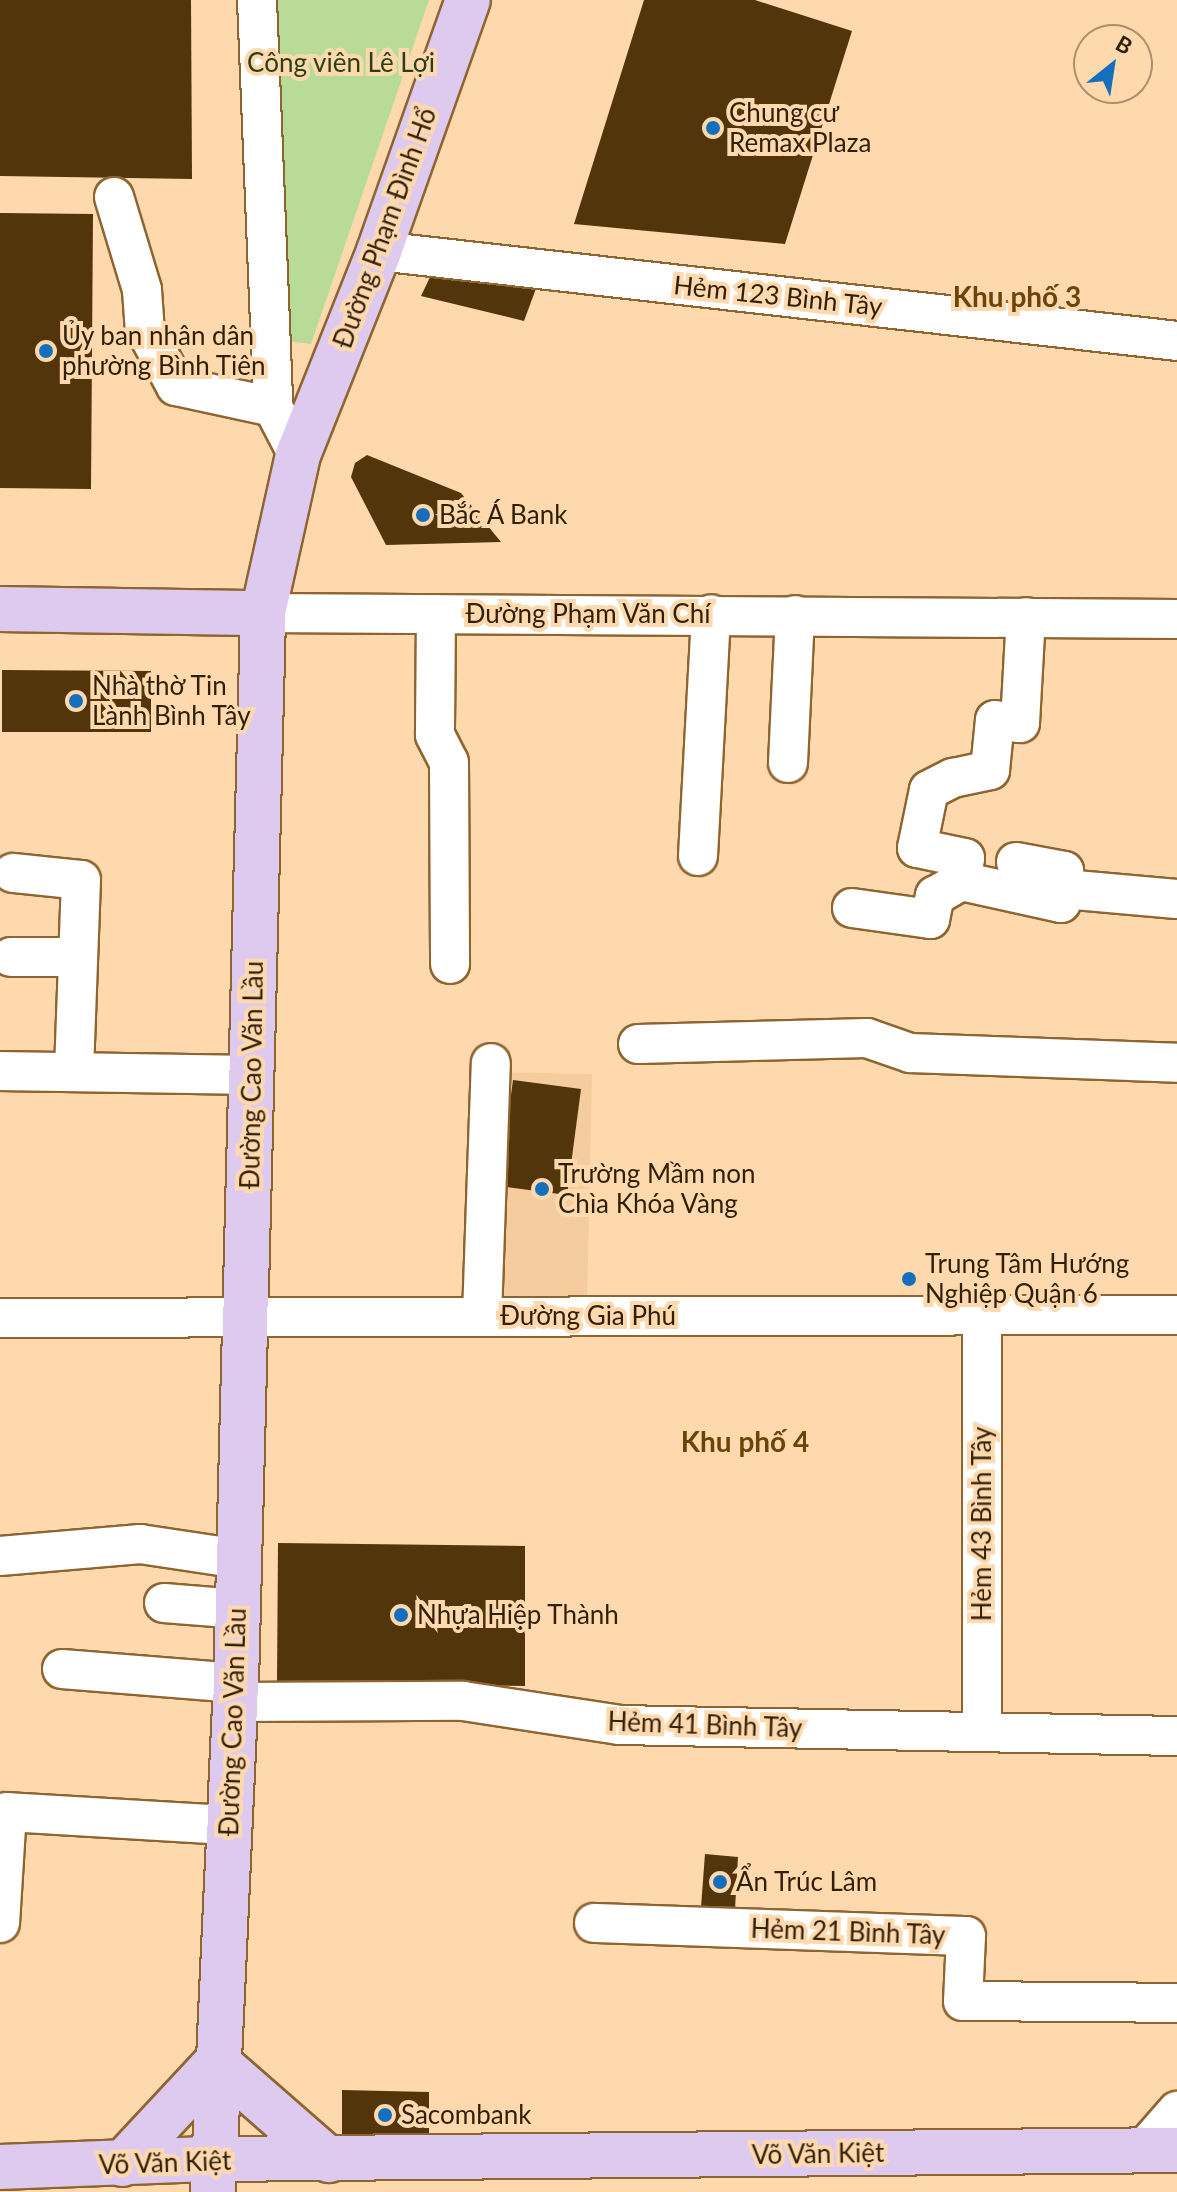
<!DOCTYPE html>
<meta charset="utf-8">
<style>
body{margin:0}
#map{position:relative;width:1177px;height:2192px;overflow:hidden;background:#fed9ae;font-family:Lato,sans-serif}
div>[style]{position:absolute}
.built>*{inset:0;background:#f5cc9e}
.green>*{inset:0;background:#b8db98}
.building>*{inset:0;background:#52350a}
.roads{filter:drop-shadow(2px 0 #8e6531) drop-shadow(-2px 0 #8e6531) drop-shadow(0 2px #8e6531) drop-shadow(0 -2px #8e6531)}
.minor>*{height:38px;margin:-19px;padding:0 19px;transform-origin:19px;border-radius:19px;background:#fff}
.major>*{height:44px;margin:-22px;padding:0 22px;transform-origin:22px;border-radius:22px;background:#dfcaef}
.dots>*{width:22px;height:22px;translate:-50% -50%;box-sizing:border-box;border:4px solid #fed9ae;border-radius:50%}
span{translate:-50% -50%;white-space:nowrap;text-align:center;line-height:1.15;-webkit-text-stroke:8px #fed9ae;paint-order:stroke}
.park-label{font-size:26px;color:#2b3f15}
.poi-label{font-size:26px;color:#301f09}
.left{translate:0 -50%;text-align:left}
.street-label{font-size:26px;color:#301f09}
.neighbourhood-label{font-size:28px;color:#6b4409;font-weight:700}
.north{position:absolute;left:1073px;top:24px;width:80px;height:80px;box-sizing:border-box;background:#fed9ae;border:2px solid #ac8f6c;border-radius:50%;rotate:30deg;font-size:22px;font-weight:700;line-height:32px;text-align:center;color:#301f09}
.north::after{content:'';display:block;margin:auto;width:28px;height:36px;background:#166fbc;clip-path:polygon(50% 0,100% 100%,50% 72%,0 100%)}
</style>
<div id="map">
<div class="built">
<i style="clip-path:polygon(497px 1072px,592px 1074px,587px 1305px,492px 1303px)"></i>
</div>
<div class="green">
<i style="clip-path:polygon(276px 0,429px 0,311px 344px,278px 340px)"></i>
</div>
<div class="building">
<i style="clip-path:polygon(0 0,191px 0,192px 179px,0 176px)"></i>
<i style="clip-path:polygon(644px 0,755px 0,852px 31px,785px 244px,574px 224px)"></i>
<i style="clip-path:polygon(0 213px,93px 214px,91px 489px,0 488px)"></i>
<i style="clip-path:polygon(432px 273px,541px 275px,524px 321px,421px 296px)"></i>
<i style="clip-path:polygon(367px 455px,461px 493px,501px 542px,386px 545px,351px 477px,355px 463px)"></i>
<i style="clip-path:polygon(2px 670px,151px 671px,151px 732px,2px 732px)"></i>
<i style="clip-path:polygon(513px 1080px,581px 1089px,567px 1195px,499px 1186px)"></i>
<i style="clip-path:polygon(278px 1543px,525px 1546px,525px 1686px,277px 1683px)"></i>
<i style="clip-path:polygon(705px 1854px,738px 1857px,735px 1909px,701px 1907px)"></i>
<i style="clip-path:polygon(342px 2090px,429px 2092px,429px 2152px,342px 2137px)"></i>
</div>
<div class="roads">
<div class="minor">
<i style="left:257px;top:0;width:407px;rotate:87.7deg"></i>
<i style="left:273px;top:407px;width:54px;rotate:62.5deg"></i>
<i style="left:114px;top:197px;width:97px;rotate:73.2deg"></i>
<i style="left:142px;top:290px;width:39px;rotate:86deg"></i>
<i style="left:145px;top:329px;width:65px;rotate:61.5deg"></i>
<i style="left:176px;top:386px;width:99px;rotate:12.2deg"></i>
<i style="left:379px;top:251px;width:803px;rotate:6.43deg"></i>
<i style="left:263px;top:613px;width:914px;rotate:0.38deg"></i>
<i style="left:436px;top:614px;width:121px;rotate:90.5deg"></i>
<i style="left:435px;top:735px;width:30px;rotate:63deg"></i>
<i style="left:449px;top:762px;width:202px;rotate:89.7deg"></i>
<i style="left:788px;top:763px;width:148px;rotate:-87.3deg"></i>
<i style="left:698px;top:856px;width:242px;rotate:-86.9deg"></i>
<i style="left:1016px;top:862px;width:49px;rotate:10.6deg"></i>
<i style="left:1064px;top:871px;width:18px;rotate:90deg"></i>
<i style="left:13px;top:873px;width:68px;rotate:5.9deg"></i>
<i style="left:81px;top:880px;width:192px;rotate:92.1deg"></i>
<i style="left:961px;top:881px;width:23px;rotate:-80deg"></i>
<i style="left:965px;top:858px;width:49px;rotate:-168.2deg"></i>
<i style="left:917px;top:848px;width:59px;rotate:-78.3deg"></i>
<i style="left:929px;top:790px;width:27px;rotate:-27deg"></i>
<i style="left:953px;top:778px;width:38px;rotate:-12deg"></i>
<i style="left:990px;top:770px;width:50px;rotate:-84.3deg"></i>
<i style="left:995px;top:720px;width:25px;rotate:7deg"></i>
<i style="left:1020px;top:723px;width:106px;rotate:-86.8deg"></i>
<i style="left:852px;top:908px;width:79px;rotate:8deg"></i>
<i style="left:930px;top:919px;width:24px;rotate:-78deg"></i>
<i style="left:935px;top:896px;width:30px;rotate:-30deg"></i>
<i style="left:961px;top:881px;width:102px;rotate:12.4deg"></i>
<i style="left:1061px;top:903px;width:14px;rotate:-78deg"></i>
<i style="left:1064px;top:889px;width:113px;rotate:5.1deg"></i>
<i style="left:11px;top:957px;width:67px"></i>
<i style="left:638px;top:1044px;width:229px;rotate:-1.5deg"></i>
<i style="left:867px;top:1038px;width:46px;rotate:19.2deg"></i>
<i style="left:910px;top:1053px;width:267px;rotate:2.1deg"></i>
<i style="left:0;top:1071px;width:252px;rotate:0.9deg"></i>
<i style="left:982px;top:1315px;width:417px;rotate:90deg"></i>
<i style="left:482px;top:1316px;width:253px;rotate:-88deg"></i>
<i style="left:0;top:1318px;width:1177px;rotate:-0.15deg"></i>
<i style="left:0;top:1556px;width:141px;rotate:-4.9deg"></i>
<i style="left:140px;top:1544px;width:101px;rotate:8.5deg"></i>
<i style="left:164px;top:1603px;width:74px;rotate:4.6deg"></i>
<i style="left:62px;top:1669px;width:175px;rotate:4.6deg"></i>
<i style="left:235px;top:1702px;width:228px;rotate:-0.3deg"></i>
<i style="left:463px;top:1701px;width:158px;rotate:8.7deg"></i>
<i style="left:619px;top:1725px;width:558px;rotate:1.13deg"></i>
<i style="left:7px;top:1812px;width:222px;rotate:3.4deg"></i>
<i style="left:0;top:1923px;width:111px;rotate:-86.4deg"></i>
<i style="left:594px;top:1923px;width:372px;rotate:2deg"></i>
<i style="left:966px;top:1936px;width:65px;rotate:92.6deg"></i>
<i style="left:963px;top:2001px;width:214px;rotate:0.5deg"></i>
<i style="left:1143px;top:2150px;width:52px;rotate:-48.9deg"></i>
</div>
<div class="major">
<i style="left:0;top:609px;width:263px;rotate:0.9deg"></i>
<i style="left:122px;top:2164px;width:139px;rotate:-47deg"></i>
<i style="left:217px;top:2062px;width:149px;rotate:41.2deg"></i>
<i style="left:0;top:2167px;width:213px;rotate:-2.2deg"></i>
<i style="left:213px;top:2159px;width:964px;rotate:-0.53deg"></i>
<i style="left:213px;top:2192px;width:510px;rotate:-87.41deg"></i>
<i style="left:236px;top:1683px;width:1070px;rotate:-88.55deg"></i>
<i style="left:263px;top:613px;width:162px;rotate:-77.5deg"></i>
<i style="left:298px;top:455px;width:219px;rotate:-68.3deg"></i>
<i style="left:379px;top:251px;width:266px;rotate:-70.5deg"></i>
</div>
</div>
<div class="dots">
<i style="left:713px;top:128px;background:#166fbc"></i>
<i style="left:46px;top:351px;background:#166fbc"></i>
<i style="left:423px;top:515px;background:#166fbc"></i>
<i style="left:76px;top:701px;background:#166fbc"></i>
<i style="left:542px;top:1189px;background:#166fbc"></i>
<i style="left:909px;top:1279px;background:#166fbc"></i>
<i style="left:401px;top:1615px;background:#166fbc"></i>
<i style="left:720px;top:1882px;background:#166fbc"></i>
<i style="left:385px;top:2115px;background:#166fbc"></i>
</div>
<div class="park-label">
<span style="left:341px;top:63px">Công viên Lê Lợi</span>
</div>
<div class="poi-label">
<span class="left" style="left:729px;top:128px">Chung cư<br>Remax Plaza</span>
<span class="left" style="left:62px;top:351px">Ủy ban nhân dân<br>phường Bình Tiên</span>
<span class="left" style="left:439px;top:515px">Bắc Á Bank</span>
<span class="left" style="left:92px;top:701px">Nhà thờ Tin<br>Lành Bình Tây</span>
<span class="left" style="left:558px;top:1189px">Trường Mầm non<br>Chìa Khóa Vàng</span>
<span class="left" style="left:925px;top:1279px">Trung Tâm Hướng<br>Nghiệp Quận 6</span>
<span class="left" style="left:417px;top:1615px">Nhựa Hiệp Thành</span>
<span class="left" style="left:736px;top:1882px">Ẩn Trúc Lâm</span>
<span class="left" style="left:401px;top:2115px">Sacombank</span>
</div>
<div class="street-label">
<span style="left:385px;top:228px;rotate:-70deg">Đường Phạm Đình Hổ</span>
<span style="left:778px;top:296px;rotate:6deg">Hẻm 123 Bình Tây</span>
<span style="left:588px;top:614px">Đường Phạm Văn Chí</span>
<span style="left:252px;top:1075px;rotate:-89deg">Đường Cao Văn Lầu</span>
<span style="left:588px;top:1316px">Đường Gia Phú</span>
<span style="left:982px;top:1524px;rotate:-90deg">Hẻm 43 Bình Tây</span>
<span style="left:233px;top:1722px;rotate:-88deg">Đường Cao Văn Lầu</span>
<span style="left:705px;top:1725px;rotate:2deg">Hẻm 41 Bình Tây</span>
<span style="left:848px;top:1932px;rotate:2deg">Hẻm 21 Bình Tây</span>
<span style="left:818px;top:2154px;rotate:-1deg">Võ Văn Kiệt</span>
<span style="left:165px;top:2163px;rotate:-2deg">Võ Văn Kiệt</span>
</div>
<div class="neighbourhood-label">
<span style="left:1017px;top:296px">Khu phố 3</span>
<span style="left:745px;top:1441px">Khu phố 4</span>
</div>
<div class="north">B</div>
</div>
